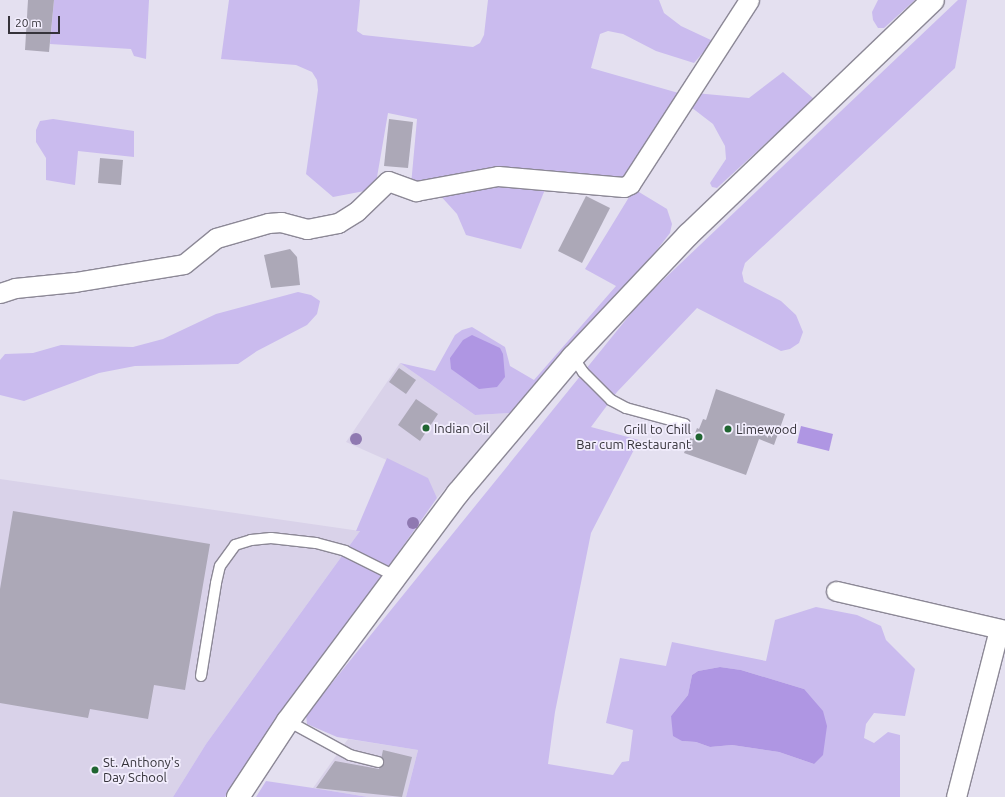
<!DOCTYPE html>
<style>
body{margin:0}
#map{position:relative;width:1005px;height:797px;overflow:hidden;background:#e4e0f0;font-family:Ubuntu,sans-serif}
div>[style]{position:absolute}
.built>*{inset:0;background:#d9d2e9}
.green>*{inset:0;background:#cabbee}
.water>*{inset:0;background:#af96e3}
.building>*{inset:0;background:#aca8b7}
.roads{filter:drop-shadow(1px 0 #8c8896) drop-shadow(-1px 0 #8c8896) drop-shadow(0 1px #8c8896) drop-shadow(0 -1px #8c8896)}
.service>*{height:10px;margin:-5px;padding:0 5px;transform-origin:5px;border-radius:5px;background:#fff}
.minor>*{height:19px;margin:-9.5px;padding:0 9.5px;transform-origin:9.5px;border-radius:9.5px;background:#fff}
.tertiary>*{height:22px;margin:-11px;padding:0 11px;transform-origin:11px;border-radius:11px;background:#fff}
.trees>*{width:12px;height:12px;margin:-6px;border-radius:50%;background:#8f79b1}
.dots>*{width:11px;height:11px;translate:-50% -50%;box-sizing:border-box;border:2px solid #f2edfd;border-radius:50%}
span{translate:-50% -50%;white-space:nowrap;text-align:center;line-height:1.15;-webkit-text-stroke:3.5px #f2edfd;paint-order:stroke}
.poi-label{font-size:13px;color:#35333a}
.left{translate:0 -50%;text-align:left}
.right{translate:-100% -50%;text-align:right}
.scale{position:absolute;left:8px;top:16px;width:52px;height:18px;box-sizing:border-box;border:2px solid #35333a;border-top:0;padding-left:5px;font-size:12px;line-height:14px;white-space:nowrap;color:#35333a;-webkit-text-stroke:3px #f2edfd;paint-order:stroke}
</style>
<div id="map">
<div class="built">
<i style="clip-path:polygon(400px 363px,475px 415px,511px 413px,437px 498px,427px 478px,346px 442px)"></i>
<i style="clip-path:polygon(0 479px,360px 531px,206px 744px,173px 797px,0 797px)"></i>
<i style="clip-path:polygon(348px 739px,418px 750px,406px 797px,368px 797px,313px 788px)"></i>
</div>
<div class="green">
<i style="clip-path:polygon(54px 0,149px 0,146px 59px,134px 56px,131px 49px,50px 44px)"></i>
<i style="clip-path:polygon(229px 0,360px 0,357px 31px,363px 35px,473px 47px,480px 43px,484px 35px,488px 0,659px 0,664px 13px,681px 26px,713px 41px,694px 63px,656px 51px,623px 34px,608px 31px,600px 34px,591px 68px,682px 94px,628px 180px,411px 185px,417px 119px,388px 113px,375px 189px,333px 197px,306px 174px,318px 90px,317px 80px,312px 72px,296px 65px,221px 59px)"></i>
<i style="clip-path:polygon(878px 0,915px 0,884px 28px,878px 28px,873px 20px,872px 12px)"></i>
<i style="clip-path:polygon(evenodd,958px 0,967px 0,955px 68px,745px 263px,742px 273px,744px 282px,781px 301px,796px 315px,803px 332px,799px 343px,790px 349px,781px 351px,697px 308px,617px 392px,591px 427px,639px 440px,591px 533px,555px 712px,548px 764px,613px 775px,622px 762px,629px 761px,633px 730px,606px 723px,620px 658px,666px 666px,672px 642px,766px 661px,775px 620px,816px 607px,857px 615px,881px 626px,886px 640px,915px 669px,905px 716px,874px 713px,866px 724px,864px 738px,874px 743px,888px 732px,900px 735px,900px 797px,406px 797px,418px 750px,337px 737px,307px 724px,306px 715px,641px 301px,958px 0,720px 667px,741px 670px,804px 689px,814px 764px,779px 752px,732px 745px,710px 747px,696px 742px,682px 741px,671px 716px,688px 695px,692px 675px,698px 671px,720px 667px)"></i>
<i style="clip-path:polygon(783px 72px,814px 99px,717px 188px,712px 187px,710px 183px,726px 159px,725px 146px,713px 124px,687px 104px,695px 93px,749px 98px)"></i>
<i style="clip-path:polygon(53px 119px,134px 131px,134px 157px,78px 151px,75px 185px,46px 180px,46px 158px,36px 142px,36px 130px,40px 121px)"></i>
<i style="clip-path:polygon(477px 183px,546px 187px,521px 249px,466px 235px,457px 214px,438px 193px)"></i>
<i style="clip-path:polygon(634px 189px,667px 209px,672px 224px,670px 233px,646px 264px,511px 413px,475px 415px,400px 363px,435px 371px,455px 335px,462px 330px,472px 327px,505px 347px,510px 366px,534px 380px,616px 286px,585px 269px)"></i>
<i style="clip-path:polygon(298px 292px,311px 295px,320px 301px,317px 314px,307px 325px,257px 351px,238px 364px,135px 366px,99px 373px,24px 401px,0 395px,0 360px,5px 354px,33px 353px,61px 345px,133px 347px,163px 339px,216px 314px)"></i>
<i style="clip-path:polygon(387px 458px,428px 478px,437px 498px,225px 797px,173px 797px,206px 744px,360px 531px,356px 531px)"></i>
<i style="clip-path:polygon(266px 781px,313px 788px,368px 797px,256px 797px)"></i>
</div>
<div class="water">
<i style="clip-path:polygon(472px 335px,500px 348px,503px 354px,505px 377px,497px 387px,479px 389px,451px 369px,450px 358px,463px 340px)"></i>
<i style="clip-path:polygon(801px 426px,833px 434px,829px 451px,797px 443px)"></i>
<i style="clip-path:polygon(720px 667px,741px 670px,804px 689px,823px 711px,827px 726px,823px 755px,814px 764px,779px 752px,732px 745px,710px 747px,696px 742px,682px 741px,673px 736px,671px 716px,688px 695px,692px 675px,698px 671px)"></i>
</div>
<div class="building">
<i style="clip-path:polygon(28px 0,54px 0,49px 52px,25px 50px)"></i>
<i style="clip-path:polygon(389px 119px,413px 122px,408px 168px,384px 166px)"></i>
<i style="clip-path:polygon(100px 158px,123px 160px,121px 185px,98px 183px)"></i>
<i style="clip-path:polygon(586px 196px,610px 208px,582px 263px,558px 251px)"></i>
<i style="clip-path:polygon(290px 249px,297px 257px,300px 285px,271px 288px,264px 255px)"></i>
<i style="clip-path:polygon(399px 368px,416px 380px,406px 394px,389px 382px)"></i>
<i style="clip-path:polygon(716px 389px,785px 414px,774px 445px,759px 439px,746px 475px,684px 453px,690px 438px,693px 439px,697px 428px,699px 429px,703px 419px,706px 420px)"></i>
<i style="clip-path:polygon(416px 399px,438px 414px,420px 441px,398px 425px)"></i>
<i style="clip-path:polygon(13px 511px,210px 544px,185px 690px,154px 685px,148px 719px,90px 709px,88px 718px,0 703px,0 589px)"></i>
<i style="clip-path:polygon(383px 750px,412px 757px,402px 797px,316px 788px,335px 761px,379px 769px)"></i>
</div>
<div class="roads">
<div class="service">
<i style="left:573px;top:357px;width:18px;rotate:56deg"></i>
<i style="left:583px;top:372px;width:40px;rotate:45deg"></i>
<i style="left:611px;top:400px;width:17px;rotate:28deg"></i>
<i style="left:626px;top:408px;width:61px;rotate:15.2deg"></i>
<i style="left:201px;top:676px;width:94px;rotate:-80.8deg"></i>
<i style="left:216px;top:583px;width:17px;rotate:-77deg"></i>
<i style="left:220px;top:566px;width:26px;rotate:-54deg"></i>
<i style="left:235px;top:545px;width:17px;rotate:-17deg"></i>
<i style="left:251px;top:540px;width:20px;rotate:-6deg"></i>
<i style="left:271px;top:538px;width:45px;rotate:6.3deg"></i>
<i style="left:316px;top:543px;width:30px;rotate:15deg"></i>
<i style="left:345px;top:551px;width:56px;rotate:26.6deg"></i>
<i style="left:288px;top:721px;width:71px;rotate:28.7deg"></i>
<i style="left:350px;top:755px;width:29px;rotate:14deg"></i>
</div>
<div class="minor">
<i style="left:0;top:293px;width:16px;rotate:-18deg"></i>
<i style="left:15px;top:288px;width:60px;rotate:-5.7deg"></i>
<i style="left:75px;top:282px;width:110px;rotate:-9.4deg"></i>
<i style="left:184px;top:264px;width:41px;rotate:-39.1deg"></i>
<i style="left:216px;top:238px;width:54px;rotate:-16.1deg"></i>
<i style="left:268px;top:223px;width:13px;rotate:-4deg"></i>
<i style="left:281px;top:222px;width:27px;rotate:15deg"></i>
<i style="left:307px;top:229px;width:32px;rotate:-11deg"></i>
<i style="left:338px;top:223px;width:22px;rotate:-32deg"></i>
<i style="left:357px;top:211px;width:43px;rotate:-44.1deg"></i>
<i style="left:388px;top:181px;width:30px;rotate:20deg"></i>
<i style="left:416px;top:191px;width:83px;rotate:-10.4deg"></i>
<i style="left:498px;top:176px;width:126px;rotate:5deg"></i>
<i style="left:624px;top:187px;width:7px;rotate:-27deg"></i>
<i style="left:630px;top:184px;width:219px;rotate:-57.1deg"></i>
<i style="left:836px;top:591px;width:173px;rotate:13deg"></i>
<i style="left:956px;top:797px;width:173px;rotate:-75.6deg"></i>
</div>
<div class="tertiary">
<i style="left:238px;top:797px;width:91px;rotate:-56.7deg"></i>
<i style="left:288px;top:721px;width:284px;rotate:-53.3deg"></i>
<i style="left:458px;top:493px;width:178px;rotate:-49.8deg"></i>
<i style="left:573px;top:357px;width:168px;rotate:-46.7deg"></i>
<i style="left:688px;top:235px;width:339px;rotate:-43.8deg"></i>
</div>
</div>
<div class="trees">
<i style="left:356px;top:439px"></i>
<i style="left:413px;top:523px"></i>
</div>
<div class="dots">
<i style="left:426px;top:428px;background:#206531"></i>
<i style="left:728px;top:429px;background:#206531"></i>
<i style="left:699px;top:437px;background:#206531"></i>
<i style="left:95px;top:770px;background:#206531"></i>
</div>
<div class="poi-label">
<span class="left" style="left:434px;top:428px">Indian Oil</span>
<span class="left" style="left:736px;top:429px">Limewood</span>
<span class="right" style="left:691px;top:437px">Grill to Chill<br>Bar cum Restaurant</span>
<span class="left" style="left:103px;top:770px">St. Anthony's<br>Day School</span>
</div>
<div class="scale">20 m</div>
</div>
